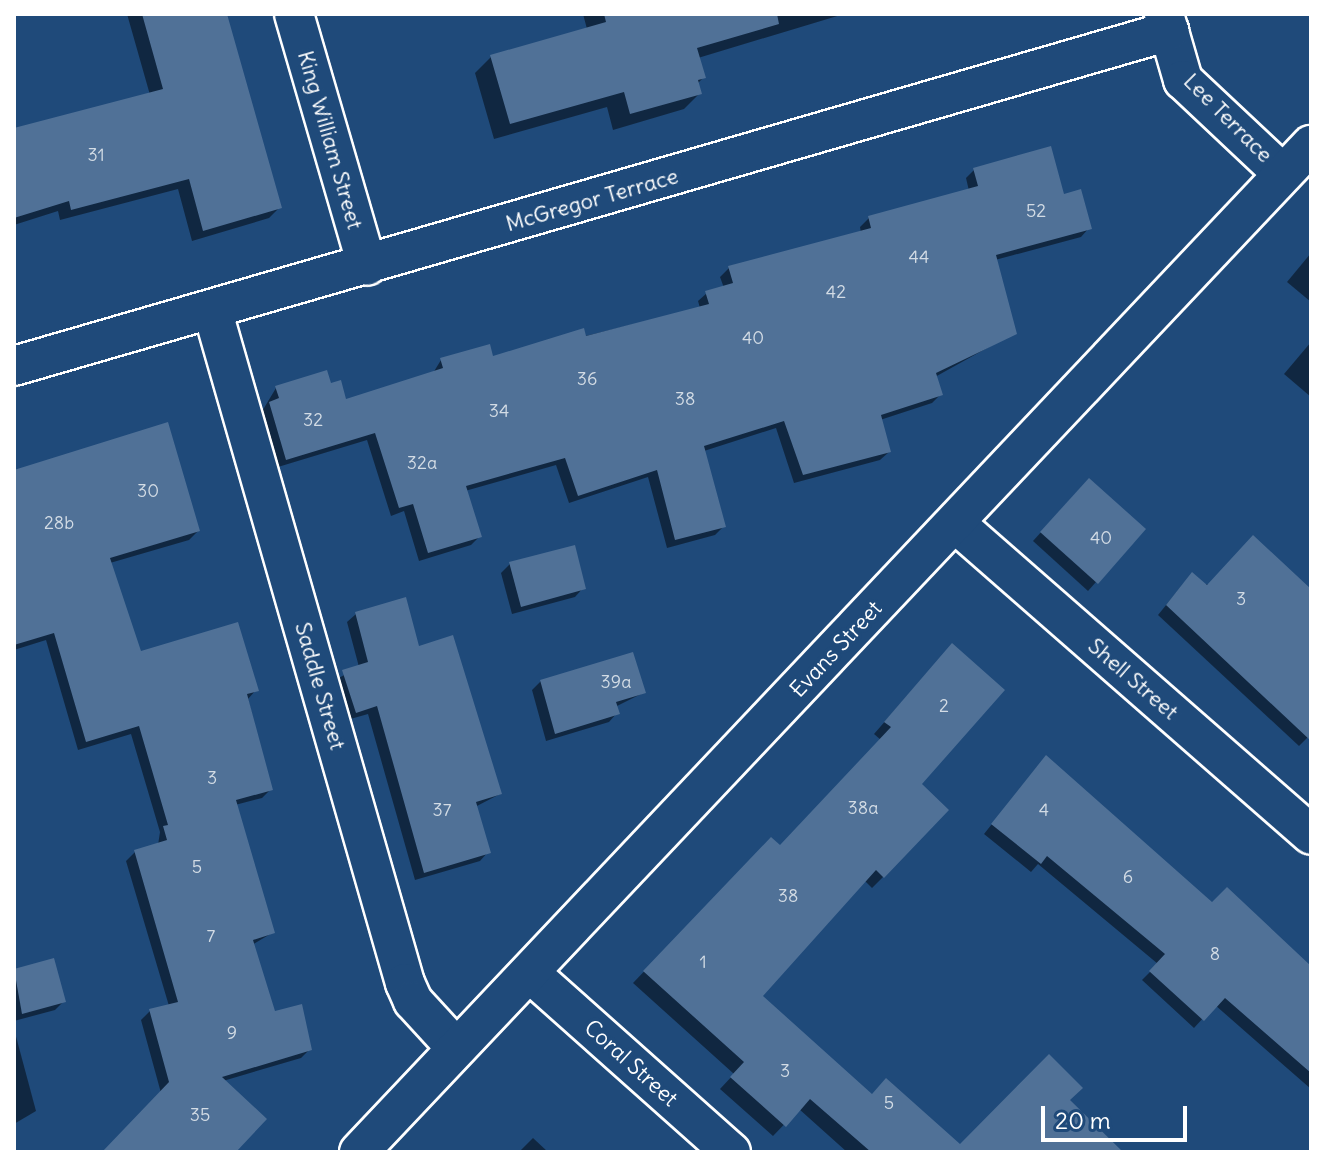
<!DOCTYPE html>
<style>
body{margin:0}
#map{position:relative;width:1325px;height:1166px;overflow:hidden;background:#1f4a7a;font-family:Delius,sans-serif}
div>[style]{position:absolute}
.shadow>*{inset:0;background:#0007}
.building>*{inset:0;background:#507197}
.roads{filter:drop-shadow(2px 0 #fff) drop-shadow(-2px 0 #fff) drop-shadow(0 2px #fff) drop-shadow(0 -2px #fff)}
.minor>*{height:38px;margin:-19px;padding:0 19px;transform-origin:19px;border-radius:19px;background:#1f4a7a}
span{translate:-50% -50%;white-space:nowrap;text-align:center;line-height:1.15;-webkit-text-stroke:7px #1f4a7a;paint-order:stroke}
.number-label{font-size:18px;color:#d3dce5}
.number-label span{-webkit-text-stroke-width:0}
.street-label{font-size:22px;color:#fff}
.frame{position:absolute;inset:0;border:16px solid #fff;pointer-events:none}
.scale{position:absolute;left:1041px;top:1106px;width:146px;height:36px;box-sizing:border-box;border:4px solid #fff;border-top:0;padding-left:10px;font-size:24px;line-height:28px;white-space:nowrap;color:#fff;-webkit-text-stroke:6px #1f4a7a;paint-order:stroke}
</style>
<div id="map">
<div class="shadow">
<i style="clip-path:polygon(127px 14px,205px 14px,280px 207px,269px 218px,192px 241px,178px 189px,60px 220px,58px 211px,14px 225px,14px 132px,150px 95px)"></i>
<i style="clip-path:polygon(583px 14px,844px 14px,698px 58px,703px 78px,697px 84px,700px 93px,684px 109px,613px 130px,607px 107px,494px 139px,475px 73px,491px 57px,587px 29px)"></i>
<i style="clip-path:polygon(974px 170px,1063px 196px,1089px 228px,1081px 237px,995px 260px,1014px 333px,935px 377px,941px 394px,932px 403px,880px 420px,889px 452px,880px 460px,794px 483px,776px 428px,704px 451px,724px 526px,715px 535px,667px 548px,648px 477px,569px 503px,556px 465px,465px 491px,480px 536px,471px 545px,419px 561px,404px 511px,391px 516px,367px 440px,278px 467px,261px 413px,276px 388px,330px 385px,345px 402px,433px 373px,441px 360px,492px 359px,700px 308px,698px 301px,707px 293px,724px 288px,720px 277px,729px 268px,861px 233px,860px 227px,869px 218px,969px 191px,966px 178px)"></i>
<i style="clip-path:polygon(1311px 253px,1311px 302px,1287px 282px)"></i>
<i style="clip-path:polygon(1311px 342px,1311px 397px,1284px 374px)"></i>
<i style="clip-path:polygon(14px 472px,198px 531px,189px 540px,110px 563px,140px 653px,256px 690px,248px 699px,271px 789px,262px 798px,235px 805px,272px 933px,252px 945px,274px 1014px,310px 1049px,301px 1058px,223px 1081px,233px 1152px,111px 1152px,161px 1093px,141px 1020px,150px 1011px,169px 1006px,126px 861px,135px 852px,158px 845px,160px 832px,131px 734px,78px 750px,46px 640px,14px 650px)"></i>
<i style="clip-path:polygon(1080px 489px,1143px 529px,1088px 591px,1033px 541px)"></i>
<i style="clip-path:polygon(510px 564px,583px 588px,575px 597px,512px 614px,501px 573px)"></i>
<i style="clip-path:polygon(1184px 583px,1311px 591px,1311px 734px,1299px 746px,1158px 615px)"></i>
<i style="clip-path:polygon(356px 614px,417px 648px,500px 794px,475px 807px,488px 852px,480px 861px,415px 880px,368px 714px,347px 720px,335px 680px,359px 667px,347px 622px)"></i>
<i style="clip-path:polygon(941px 657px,919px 784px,883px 877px,872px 888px,864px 880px,760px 997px,872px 1096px,960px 1146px,1067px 1100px,1090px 1152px,847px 1152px,799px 1109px,773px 1136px,720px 1089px,734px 1074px,633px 983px,771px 839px,780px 848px,881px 740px,874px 734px)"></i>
<i style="clip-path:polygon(541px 681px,643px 693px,615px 707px,617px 713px,609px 722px,546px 741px,532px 690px)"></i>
<i style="clip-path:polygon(1038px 766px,1212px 905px,1311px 967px,1311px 1089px,1215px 1005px,1194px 1028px,1142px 980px,1158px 964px,1038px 864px,1031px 872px,984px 834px)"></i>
<i style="clip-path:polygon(52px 960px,64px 1001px,55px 1010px,14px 1021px,14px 971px)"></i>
<i style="clip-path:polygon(14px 1029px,36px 1111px,14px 1124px)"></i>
<i style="clip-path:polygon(533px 1138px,548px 1152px,519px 1152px)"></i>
</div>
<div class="building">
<i style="clip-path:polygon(142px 14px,227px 14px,282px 208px,203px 231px,189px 179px,71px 210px,69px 201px,14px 218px,14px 128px,163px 89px)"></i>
<i style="clip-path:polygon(604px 14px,777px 14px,779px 24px,697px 48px,706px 78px,698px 80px,702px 94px,630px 114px,624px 92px,510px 124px,490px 55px,606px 22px)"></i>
<i style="clip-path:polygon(1051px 146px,1064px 194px,1081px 189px,1092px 229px,996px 255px,1017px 334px,936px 373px,943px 395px,881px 415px,891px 452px,803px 475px,784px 421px,704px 446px,726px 527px,675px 540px,657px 470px,578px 496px,565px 458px,466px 486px,482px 537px,428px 553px,413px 504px,399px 508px,375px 433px,286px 460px,269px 402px,279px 398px,275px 386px,327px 370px,331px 383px,341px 380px,346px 399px,443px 368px,440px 358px,490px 344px,493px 356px,584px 328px,586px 336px,709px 304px,705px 291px,733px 283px,728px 266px,871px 228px,868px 216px,978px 186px,973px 168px)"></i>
<i style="clip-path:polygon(168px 422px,200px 531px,110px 558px,141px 651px,238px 622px,259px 691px,247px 694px,273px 790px,236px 800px,275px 933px,253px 940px,275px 1011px,302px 1004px,312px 1050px,222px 1077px,267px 1119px,236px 1152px,102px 1152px,169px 1082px,149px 1009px,178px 1002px,134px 850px,167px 840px,163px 826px,168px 825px,139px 726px,86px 742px,54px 633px,14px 645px,14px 470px)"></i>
<i style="clip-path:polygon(1089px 478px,1146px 529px,1098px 584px,1040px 532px)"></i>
<i style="clip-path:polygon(1253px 535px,1311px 589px,1311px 741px,1166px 605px,1192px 572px,1207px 585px)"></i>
<i style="clip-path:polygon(575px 545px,586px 589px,521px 607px,509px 562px)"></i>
<i style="clip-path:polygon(406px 597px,419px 646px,453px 635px,502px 794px,476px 802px,491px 853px,424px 873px,377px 706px,356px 713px,342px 670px,368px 662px,355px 612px)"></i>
<i style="clip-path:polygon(952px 643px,1005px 690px,922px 784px,949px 810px,884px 878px,876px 870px,763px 996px,872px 1094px,886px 1078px,960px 1144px,1049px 1054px,1083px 1088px,1070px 1100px,1123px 1152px,871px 1152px,810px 1099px,786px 1127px,730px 1077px,744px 1062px,643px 971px,771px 837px,780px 845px,891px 727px,884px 722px)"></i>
<i style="clip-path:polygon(633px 652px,646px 693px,616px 702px,620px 714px,555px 734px,540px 680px)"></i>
<i style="clip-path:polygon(1046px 755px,1212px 902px,1227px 887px,1311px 966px,1311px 1073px,1225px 998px,1204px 1021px,1149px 971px,1165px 954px,1047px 856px,1041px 864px,991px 824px)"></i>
<i style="clip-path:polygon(54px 958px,66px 1002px,22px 1014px,14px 969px)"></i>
</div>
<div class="roads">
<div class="minor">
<i style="left:294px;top:14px;width:262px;rotate:73.8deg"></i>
<i style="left:1164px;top:14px;width:69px;rotate:73.9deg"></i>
<i style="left:1183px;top:80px;width:137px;rotate:43.2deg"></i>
<i style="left:212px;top:309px;width:701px;rotate:74.02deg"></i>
<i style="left:405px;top:983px;width:20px;rotate:66deg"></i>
<i style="left:413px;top:1001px;width:64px;rotate:47.5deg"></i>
<i style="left:14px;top:366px;width:1203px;rotate:-16.17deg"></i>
<i style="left:955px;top:523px;width:473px;rotate:41.2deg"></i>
<i style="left:531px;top:974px;width:268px;rotate:41.7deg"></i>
<i style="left:359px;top:1152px;width:1386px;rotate:-46.61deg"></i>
</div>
</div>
<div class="number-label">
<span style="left:96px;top:155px">31</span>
<span style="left:1036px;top:211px">52</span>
<span style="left:919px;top:257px">44</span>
<span style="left:836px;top:292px">42</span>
<span style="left:753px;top:338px">40</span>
<span style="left:587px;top:379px">36</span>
<span style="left:685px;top:399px">38</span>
<span style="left:499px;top:411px">34</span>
<span style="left:313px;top:420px">32</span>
<span style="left:422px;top:463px">32a</span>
<span style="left:148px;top:491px">30</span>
<span style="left:59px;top:523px">28b</span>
<span style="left:1101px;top:538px">40</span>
<span style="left:1241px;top:599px">3</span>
<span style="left:616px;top:682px">39a</span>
<span style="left:944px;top:706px">2</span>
<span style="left:212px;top:778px">3</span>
<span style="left:863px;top:808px">38a</span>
<span style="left:442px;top:810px">37</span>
<span style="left:1044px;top:810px">4</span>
<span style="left:197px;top:867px">5</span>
<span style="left:1128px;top:877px">6</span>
<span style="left:788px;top:896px">38</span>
<span style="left:211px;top:936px">7</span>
<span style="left:1215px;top:954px">8</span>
<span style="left:703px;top:962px">1</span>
<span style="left:232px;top:1033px">9</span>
<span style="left:785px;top:1071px">3</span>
<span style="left:889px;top:1103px">5</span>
<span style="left:200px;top:1115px">35</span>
</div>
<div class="street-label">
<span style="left:1228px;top:118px;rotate:45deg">Lee Terrace</span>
<span style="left:330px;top:140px;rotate:74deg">King William Street</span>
<span style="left:592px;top:200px;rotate:-16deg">McGregor Terrace</span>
<span style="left:836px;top:649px;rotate:-47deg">Evans Street</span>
<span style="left:1133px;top:679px;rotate:41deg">Shell Street</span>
<span style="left:320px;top:686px;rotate:74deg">Saddle Street</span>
<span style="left:631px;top:1063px;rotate:42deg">Coral Street</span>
</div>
<div class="frame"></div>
<div class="scale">20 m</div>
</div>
